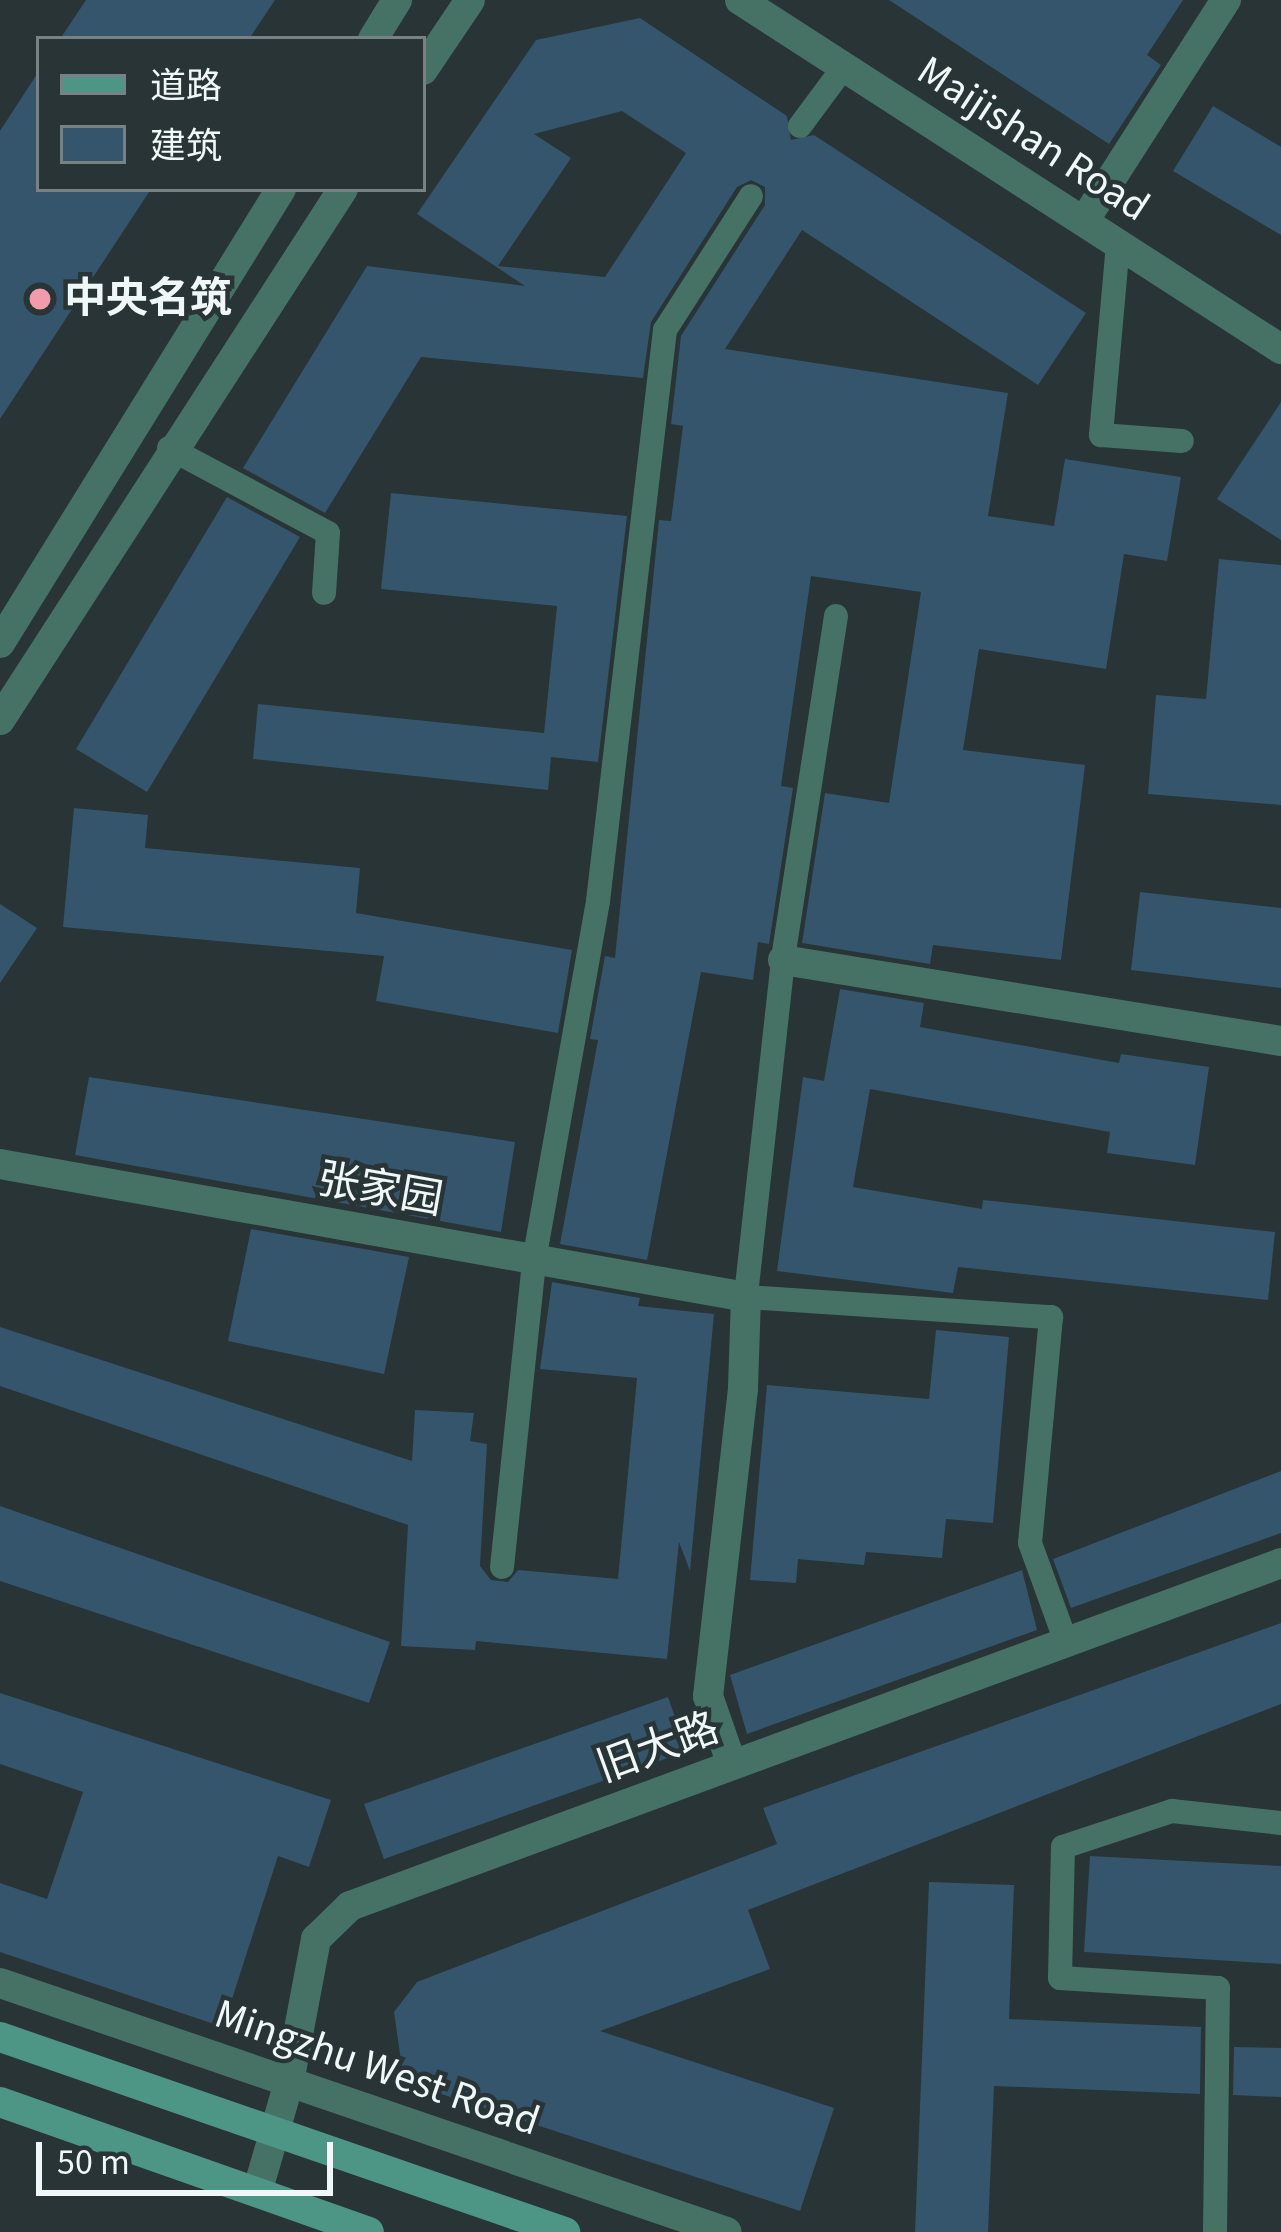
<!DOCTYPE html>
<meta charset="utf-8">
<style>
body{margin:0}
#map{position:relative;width:1281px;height:2232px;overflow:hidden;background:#283436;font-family:"Source Sans 3","Noto Sans SC",sans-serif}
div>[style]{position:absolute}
.building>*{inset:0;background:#34556c}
.service>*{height:24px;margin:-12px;padding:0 12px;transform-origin:12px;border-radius:12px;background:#467266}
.minor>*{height:30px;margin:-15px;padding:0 15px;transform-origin:15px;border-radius:15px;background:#467266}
.tertiary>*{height:30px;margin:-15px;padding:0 15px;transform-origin:15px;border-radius:15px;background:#467266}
.secondary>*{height:30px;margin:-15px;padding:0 15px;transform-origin:15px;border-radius:15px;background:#4d9584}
.dots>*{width:33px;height:33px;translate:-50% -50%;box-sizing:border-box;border:6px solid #283436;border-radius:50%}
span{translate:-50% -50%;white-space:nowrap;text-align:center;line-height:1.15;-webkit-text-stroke:9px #283436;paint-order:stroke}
.street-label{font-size:42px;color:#eff7f8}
.poi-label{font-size:42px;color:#eff7f8;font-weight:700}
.left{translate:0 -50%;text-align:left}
.legend{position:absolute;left:36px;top:36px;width:390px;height:156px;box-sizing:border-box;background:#283436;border:3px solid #788284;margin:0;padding:15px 21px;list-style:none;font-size:36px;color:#eff7f8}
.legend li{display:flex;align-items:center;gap:24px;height:60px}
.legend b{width:60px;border:3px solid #788284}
.scale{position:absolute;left:36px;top:2142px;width:297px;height:54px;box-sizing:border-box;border:6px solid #eff7f8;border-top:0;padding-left:15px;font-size:36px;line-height:42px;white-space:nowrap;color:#eff7f8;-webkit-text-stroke:9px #283436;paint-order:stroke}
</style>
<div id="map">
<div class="building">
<i style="clip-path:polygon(86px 0,275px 0,249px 39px,60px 39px)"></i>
<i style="clip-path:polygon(889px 0,1183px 0,1147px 55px,1161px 65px,1109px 144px)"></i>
<i style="clip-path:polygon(evenodd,640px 18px,787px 116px,791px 140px,814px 135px,1086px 313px,1038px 385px,802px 230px,725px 349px,1008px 393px,988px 516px,1054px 526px,1065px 459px,1181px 477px,1167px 561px,1124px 554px,1106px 669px,979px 649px,963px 750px,1085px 765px,1061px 960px,933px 945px,930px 964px,802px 943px,825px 793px,889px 803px,921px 592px,811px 576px,781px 786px,793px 788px,769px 944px,758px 942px,753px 980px,701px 972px,647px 1260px,560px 1244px,598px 1040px,590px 1039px,605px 956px,615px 958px,659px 520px,671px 521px,683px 426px,671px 424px,681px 336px,765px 205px,765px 187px,751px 180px,737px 187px,651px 322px,643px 378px,421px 357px,325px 513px,243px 468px,367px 266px,525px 286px,417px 214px,536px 40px,640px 18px,622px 111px,686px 153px,605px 277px,498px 266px,571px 158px,534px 134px,622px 111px)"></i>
<i style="clip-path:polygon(39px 71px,39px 189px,151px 189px,0 419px,0 131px)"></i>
<i style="clip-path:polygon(1213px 106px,1281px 147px,1281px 235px,1173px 171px)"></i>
<i style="clip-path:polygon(1281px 402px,1281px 540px,1217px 499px)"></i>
<i style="clip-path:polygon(391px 493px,627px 516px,598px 762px,551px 757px,548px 790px,253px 759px,258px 704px,544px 733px,557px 606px,381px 589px)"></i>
<i style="clip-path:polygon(227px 497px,300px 537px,147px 792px,76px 749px)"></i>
<i style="clip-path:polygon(1219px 559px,1281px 565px,1281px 805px,1148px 794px,1156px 695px,1206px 699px)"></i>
<i style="clip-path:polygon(74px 808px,148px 815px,145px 848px,360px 868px,356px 913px,572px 950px,558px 1033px,376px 1001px,384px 956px,63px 927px)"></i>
<i style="clip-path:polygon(1140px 892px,1281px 908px,1281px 988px,1131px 970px)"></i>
<i style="clip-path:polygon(0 904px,37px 928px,0 983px)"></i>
<i style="clip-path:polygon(840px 989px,924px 1003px,920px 1027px,1119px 1063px,1121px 1054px,1209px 1067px,1195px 1165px,1107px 1153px,1110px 1132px,870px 1089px,853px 1187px,982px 1209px,983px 1200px,1275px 1232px,1268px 1300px,958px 1267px,953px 1293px,777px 1271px,803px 1077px,824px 1081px)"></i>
<i style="clip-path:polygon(89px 1077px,515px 1142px,501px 1232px,75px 1155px)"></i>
<i style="clip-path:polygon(251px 1229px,409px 1257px,384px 1374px,228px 1341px)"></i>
<i style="clip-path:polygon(552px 1282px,640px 1298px,638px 1306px,714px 1314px,690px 1571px,679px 1542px,667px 1659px,476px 1641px,475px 1650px,401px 1646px,408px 1525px,0 1386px,0 1327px,412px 1461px,415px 1410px,474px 1413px,470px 1441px,487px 1444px,480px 1566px,491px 1580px,508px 1582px,518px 1570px,618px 1579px,637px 1378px,540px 1369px)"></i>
<i style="clip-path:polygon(936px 1330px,1009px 1337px,993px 1523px,946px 1519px,942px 1558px,866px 1552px,864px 1565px,798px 1559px,796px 1583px,750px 1580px,767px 1385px,929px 1399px)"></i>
<i style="clip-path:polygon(1281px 1471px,1281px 1533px,1071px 1608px,1053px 1559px)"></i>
<i style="clip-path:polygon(0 1506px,390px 1642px,369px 1703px,0 1581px)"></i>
<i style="clip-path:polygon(1022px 1570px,1037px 1630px,747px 1734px,730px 1675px)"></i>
<i style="clip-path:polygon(1281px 1623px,1281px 1704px,748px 1910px,770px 1969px,600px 2031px,834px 2108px,800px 2211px,432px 2091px,402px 2068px,394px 2012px,417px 1982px,777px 1844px,763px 1808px)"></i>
<i style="clip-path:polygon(0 1693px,331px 1800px,309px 1867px,278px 1856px,223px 2027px,0 1952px,0 1883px,47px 1899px,83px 1792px,0 1764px)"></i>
<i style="clip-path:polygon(668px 1697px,687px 1751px,384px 1859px,364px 1804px)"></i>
<i style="clip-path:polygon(1090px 1856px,1281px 1866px,1281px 1964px,1084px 1952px)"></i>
<i style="clip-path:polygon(929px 1882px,1014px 1885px,1009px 2019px,1201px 2027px,1200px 2094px,994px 2086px,988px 2232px,915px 2232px)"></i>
<i style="clip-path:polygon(1234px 2047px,1281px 2048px,1281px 2097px,1233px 2095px)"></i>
</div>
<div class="service">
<i style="left:800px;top:126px;width:72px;rotate:-53.4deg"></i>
<i style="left:1118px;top:244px;width:192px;rotate:95.1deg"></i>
<i style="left:1101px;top:435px;width:81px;rotate:4.2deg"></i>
<i style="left:169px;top:448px;width:180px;rotate:28.1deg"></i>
<i style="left:328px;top:533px;width:60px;rotate:93.8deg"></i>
<i style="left:836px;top:616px;width:348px;rotate:98.8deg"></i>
<i style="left:783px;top:960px;width:339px;rotate:96.3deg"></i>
<i style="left:746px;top:1297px;width:306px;rotate:3.8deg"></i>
<i style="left:1051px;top:1317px;width:227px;rotate:95.3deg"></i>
<i style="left:1030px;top:1543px;width:105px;rotate:70deg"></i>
<i style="left:502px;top:1567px;width:314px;rotate:-84deg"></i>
<i style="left:535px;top:1255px;width:360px;rotate:-79.9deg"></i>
<i style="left:598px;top:901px;width:575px;rotate:-83.31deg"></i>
<i style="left:665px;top:330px;width:159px;rotate:-57.3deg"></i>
<i style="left:1215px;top:2232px;width:244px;rotate:-89.3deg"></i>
<i style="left:1218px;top:1988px;width:158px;rotate:-176.4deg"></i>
<i style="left:1060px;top:1978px;width:131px;rotate:-88.7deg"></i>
<i style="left:1063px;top:1847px;width:115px;rotate:-18.3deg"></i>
<i style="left:1172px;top:1811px;width:110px;rotate:6.3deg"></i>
</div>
<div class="minor">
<i style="left:1084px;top:221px;width:263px;rotate:-57.3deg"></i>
<i style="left:783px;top:960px;width:505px;rotate:9.24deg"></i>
<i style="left:0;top:1164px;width:758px;rotate:10.11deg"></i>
<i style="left:746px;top:1297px;width:92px;rotate:91.9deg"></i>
<i style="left:743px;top:1389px;width:309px;rotate:96.5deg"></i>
<i style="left:708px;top:1696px;width:73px;rotate:70.8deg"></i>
<i style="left:0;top:1983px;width:768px;rotate:18.91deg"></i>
<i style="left:258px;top:2189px;width:111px;rotate:-73.8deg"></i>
<i style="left:289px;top:2082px;width:146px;rotate:-79.3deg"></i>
<i style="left:316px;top:1939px;width:47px;rotate:-44.1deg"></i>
<i style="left:350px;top:1906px;width:992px;rotate:-20.22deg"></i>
</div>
<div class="tertiary">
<i style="left:740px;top:0;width:644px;rotate:32.83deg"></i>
<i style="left:373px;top:39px;width:46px;rotate:-58.4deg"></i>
<i style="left:423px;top:70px;width:84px;rotate:-56.1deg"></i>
<i style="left:0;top:643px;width:534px;rotate:-58.24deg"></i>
<i style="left:0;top:720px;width:632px;rotate:-57.14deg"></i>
</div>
<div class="secondary">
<i style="left:0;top:2037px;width:598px;rotate:19.04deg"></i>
<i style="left:0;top:2102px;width:391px;rotate:19.4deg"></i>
</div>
<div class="dots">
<i style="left:40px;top:299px;background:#f39aab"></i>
</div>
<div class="street-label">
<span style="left:1033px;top:139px;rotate:33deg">Maijishan Road</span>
<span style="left:380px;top:1190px;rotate:10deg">张家园</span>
<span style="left:658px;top:1748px;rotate:-20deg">旧大路</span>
<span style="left:377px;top:2068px;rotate:19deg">Mingzhu West Road</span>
</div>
<div class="poi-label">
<span class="left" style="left:64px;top:299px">中央名筑</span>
</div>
<ul class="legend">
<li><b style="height:15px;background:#4d9584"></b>道路</li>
<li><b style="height:33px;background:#34556c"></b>建筑</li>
</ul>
<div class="scale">50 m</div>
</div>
